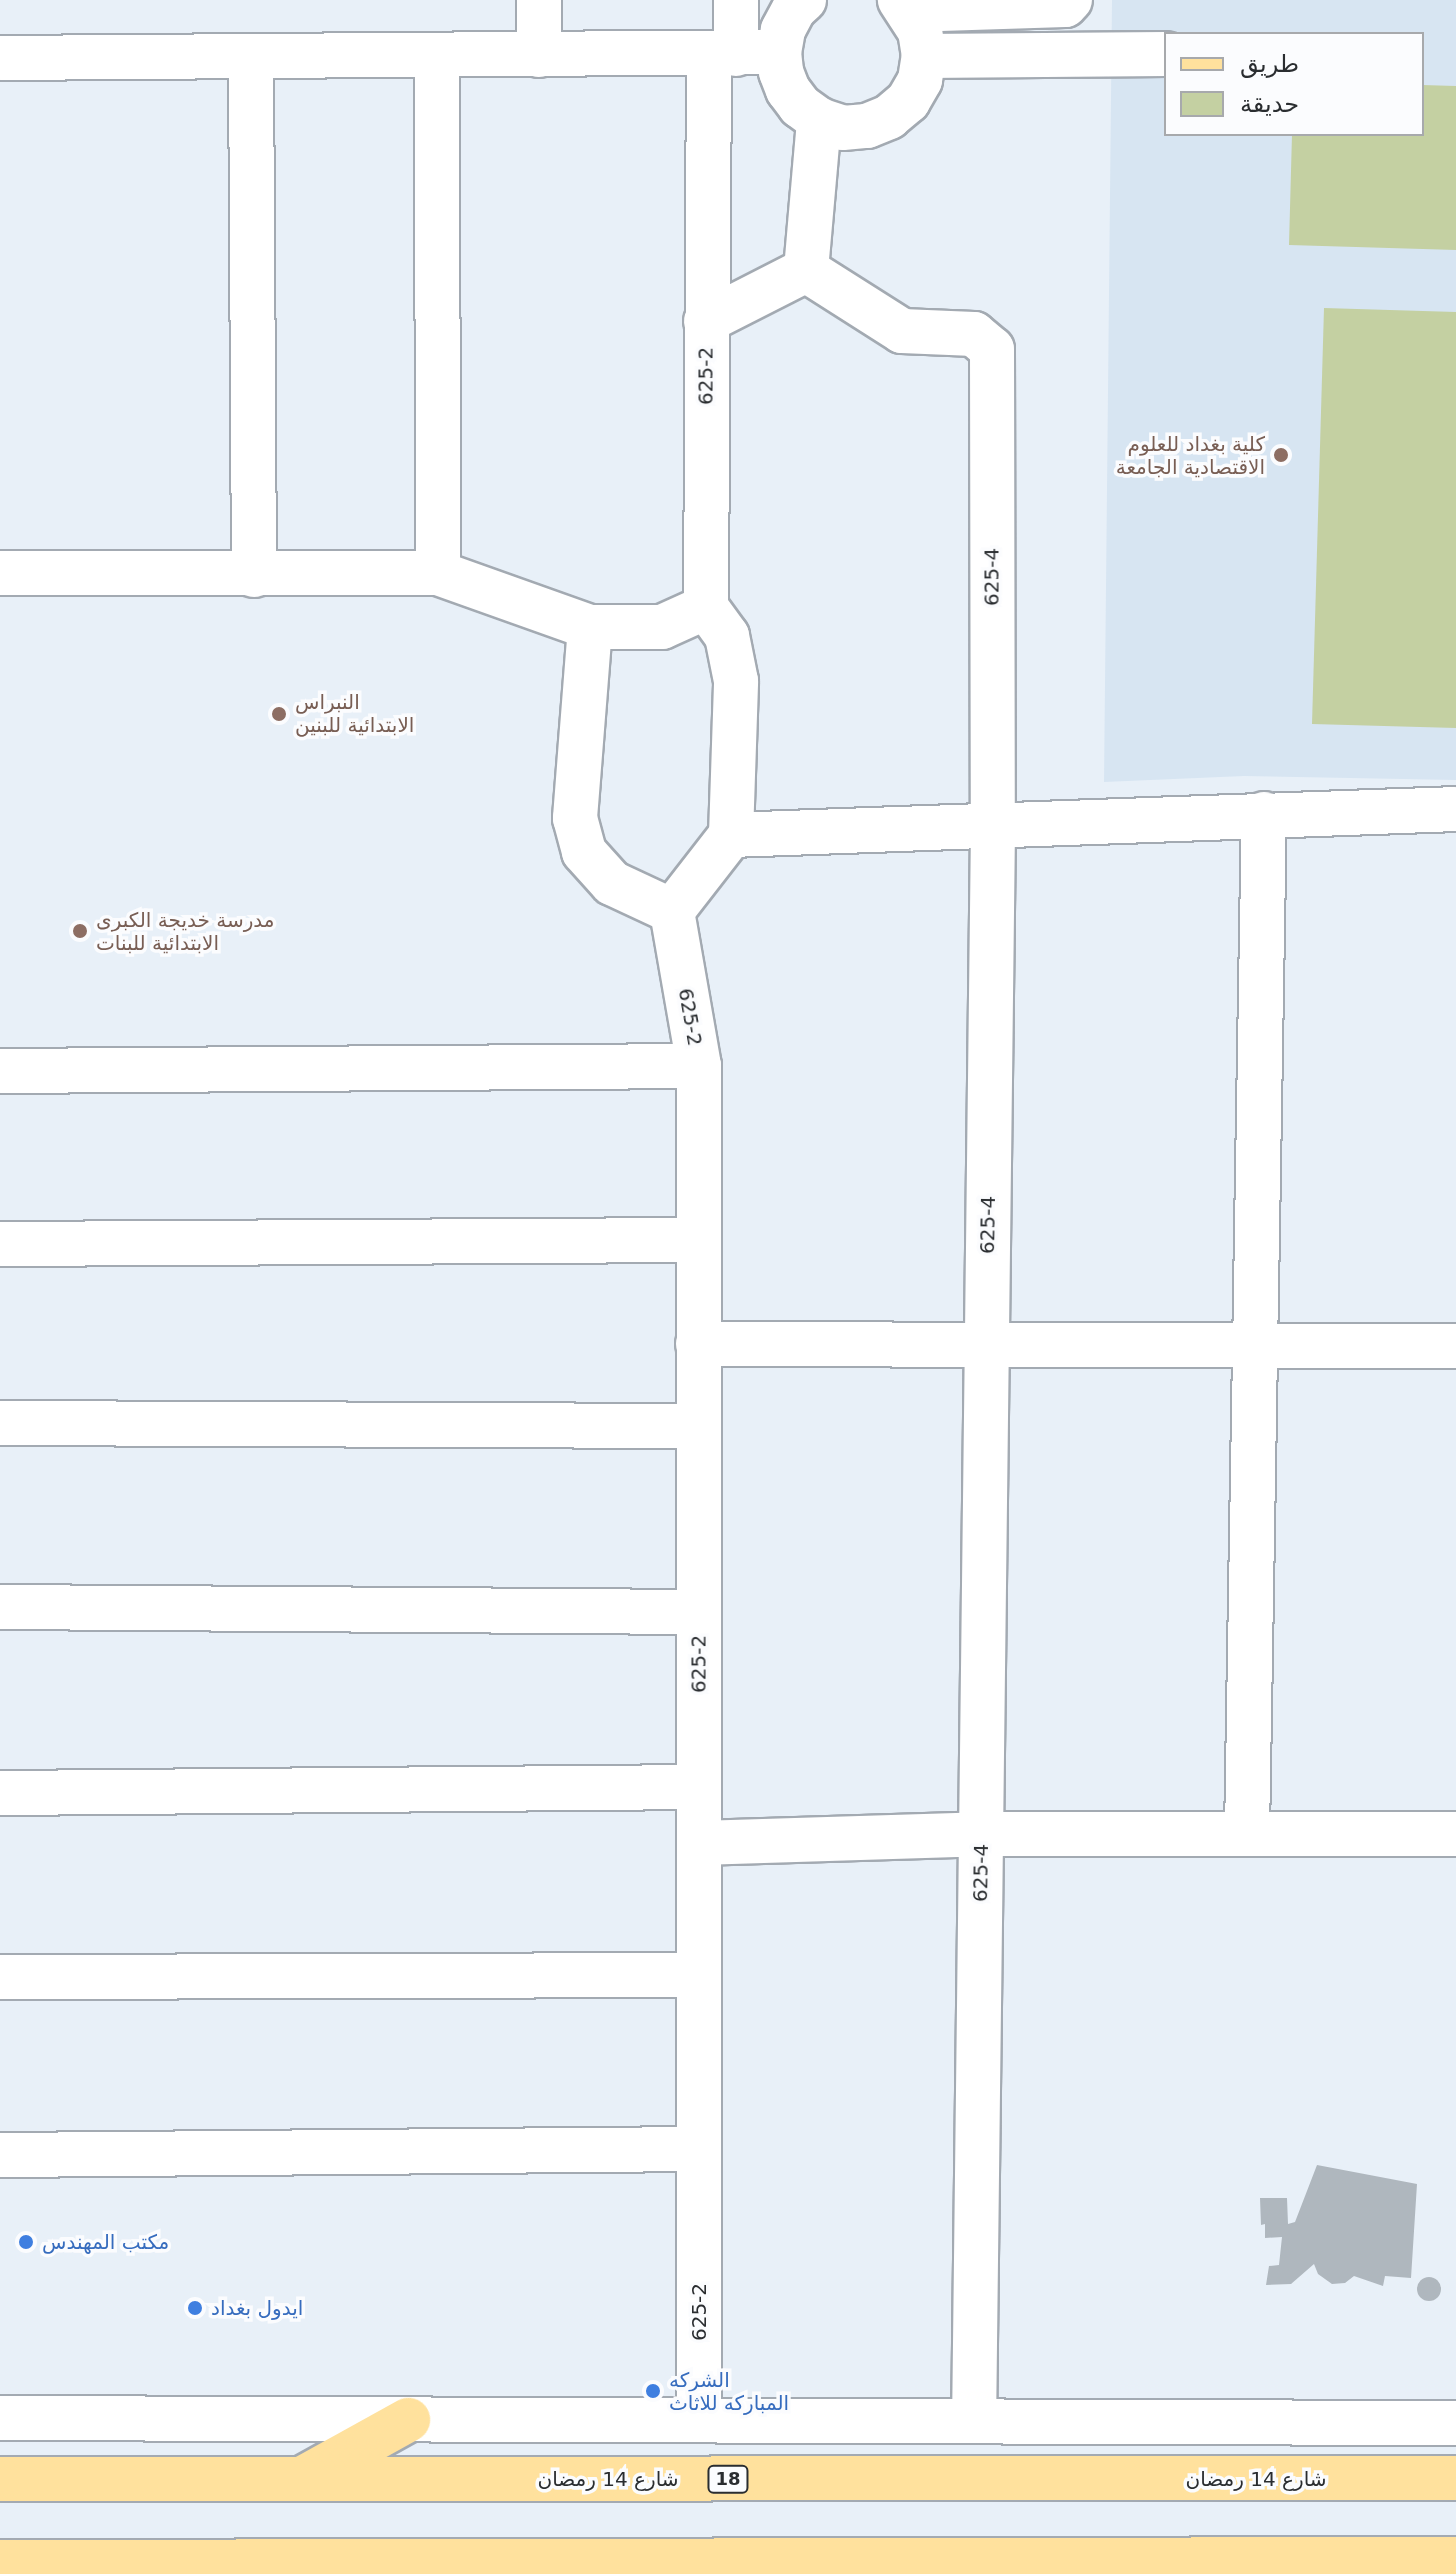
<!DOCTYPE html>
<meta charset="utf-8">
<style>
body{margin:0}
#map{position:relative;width:1456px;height:2574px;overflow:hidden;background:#e8f0f8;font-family:"DejaVu Sans",Cairo,sans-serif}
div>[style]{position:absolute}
.built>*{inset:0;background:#d7e5f2}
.green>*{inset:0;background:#c4d0a2}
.building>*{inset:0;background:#afb7be}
.round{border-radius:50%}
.roads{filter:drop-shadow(2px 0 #a3aab2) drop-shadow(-2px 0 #a3aab2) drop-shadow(0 2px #a3aab2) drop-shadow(0 -2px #a3aab2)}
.minor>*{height:44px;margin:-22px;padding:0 22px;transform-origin:22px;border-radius:22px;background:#fff}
.major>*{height:44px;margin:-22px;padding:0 22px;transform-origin:22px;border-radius:22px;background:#ffe19d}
.dots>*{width:22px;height:22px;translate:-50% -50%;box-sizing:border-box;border:4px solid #fbfcfe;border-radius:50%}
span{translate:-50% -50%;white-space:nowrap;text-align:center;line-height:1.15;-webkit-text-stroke:7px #fbfcfe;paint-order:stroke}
.shield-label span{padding:2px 6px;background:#fbfcfe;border:2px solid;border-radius:6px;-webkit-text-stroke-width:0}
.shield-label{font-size:18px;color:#2a2d30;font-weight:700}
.street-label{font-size:20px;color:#2a2d30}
.education-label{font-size:20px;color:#785e54}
.right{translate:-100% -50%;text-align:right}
.left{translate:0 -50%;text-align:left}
.shop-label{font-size:20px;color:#366cbe}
.legend{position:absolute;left:1164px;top:32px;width:260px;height:104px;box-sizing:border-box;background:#fbfcfe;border:2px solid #a7a9ac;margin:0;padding:10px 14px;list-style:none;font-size:24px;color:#2a2d30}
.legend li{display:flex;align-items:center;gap:16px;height:40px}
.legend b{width:40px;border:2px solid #a7a9ac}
</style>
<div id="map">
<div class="built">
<i style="clip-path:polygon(evenodd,1112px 0,1456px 0,1456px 780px,1244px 776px,1104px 782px,1112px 0,1166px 34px,1422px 34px,1422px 134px,1166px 134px,1166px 34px)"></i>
</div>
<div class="green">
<i style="clip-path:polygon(1422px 85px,1456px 86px,1456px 250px,1289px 245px,1292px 134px,1422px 134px)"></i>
<i style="clip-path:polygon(1324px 308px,1456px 312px,1456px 728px,1312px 724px)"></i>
</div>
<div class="building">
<i style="clip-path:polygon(1317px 2165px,1417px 2184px,1411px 2278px,1385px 2276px,1383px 2286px,1354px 2276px,1345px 2283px,1332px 2284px,1318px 2274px,1314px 2264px,1291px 2284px,1266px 2285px,1269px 2266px,1279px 2265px,1282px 2237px,1265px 2238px,1265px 2224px,1261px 2225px,1260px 2198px,1287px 2198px,1288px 2224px,1295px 2222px)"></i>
<i class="round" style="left:1417px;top:2277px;width:24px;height:24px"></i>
</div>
<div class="roads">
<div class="minor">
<i style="left:736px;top:0;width:54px;rotate:90deg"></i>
<i style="left:804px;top:0;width:13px;rotate:138deg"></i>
<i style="left:794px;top:9px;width:24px;rotate:118deg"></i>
<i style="left:783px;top:30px;width:22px;rotate:100deg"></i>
<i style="left:779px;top:52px;width:20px;rotate:84deg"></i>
<i style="left:781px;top:72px;width:19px;rotate:69deg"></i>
<i style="left:788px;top:90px;width:20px;rotate:53deg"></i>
<i style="left:800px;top:106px;width:24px;rotate:36deg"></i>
<i style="left:819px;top:120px;width:25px;rotate:18deg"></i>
<i style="left:843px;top:128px;width:24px;rotate:-5deg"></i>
<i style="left:867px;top:126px;width:24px;rotate:-22deg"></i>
<i style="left:889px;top:117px;width:25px;rotate:-40deg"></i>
<i style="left:908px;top:101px;width:24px;rotate:-60deg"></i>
<i style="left:920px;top:80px;width:24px;rotate:-81deg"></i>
<i style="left:924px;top:56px;width:25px;rotate:-99deg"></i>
<i style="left:920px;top:31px;width:37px;rotate:-123deg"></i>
<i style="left:909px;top:10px;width:156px;rotate:-1.8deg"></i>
<i style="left:1065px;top:5px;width:7px;rotate:-45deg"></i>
<i style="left:539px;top:55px;width:55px;rotate:-90deg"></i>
<i style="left:437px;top:56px;width:517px;rotate:89.89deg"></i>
<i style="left:924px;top:56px;width:242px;rotate:-0.5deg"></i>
<i style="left:251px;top:57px;width:518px;rotate:89.67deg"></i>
<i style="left:0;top:58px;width:779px;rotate:-0.44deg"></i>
<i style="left:806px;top:270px;width:151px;rotate:-85deg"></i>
<i style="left:706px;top:321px;width:112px;rotate:-27deg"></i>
<i style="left:806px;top:270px;width:114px;rotate:32.4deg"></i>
<i style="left:902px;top:331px;width:72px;rotate:2.4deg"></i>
<i style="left:974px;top:334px;width:23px;rotate:40deg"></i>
<i style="left:992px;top:349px;width:478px;rotate:89.9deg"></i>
<i style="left:993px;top:827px;width:1594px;rotate:90.68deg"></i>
<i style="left:0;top:573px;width:438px"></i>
<i style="left:438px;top:573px;width:161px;rotate:19.6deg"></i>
<i style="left:590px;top:627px;width:72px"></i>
<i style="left:662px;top:627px;width:48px;rotate:-24.4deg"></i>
<i style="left:590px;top:627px;width:192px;rotate:94.5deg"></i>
<i style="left:575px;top:818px;width:35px;rotate:75deg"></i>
<i style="left:584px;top:852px;width:42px;rotate:47.9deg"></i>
<i style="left:612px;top:883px;width:66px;rotate:25deg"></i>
<i style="left:731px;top:835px;width:725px;rotate:-2.05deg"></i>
<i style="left:0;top:1071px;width:699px;rotate:-0.41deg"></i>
<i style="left:0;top:1244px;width:699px;rotate:-0.33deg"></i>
<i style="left:698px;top:1344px;width:758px;rotate:0.15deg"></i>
<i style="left:0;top:1423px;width:698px;rotate:0.25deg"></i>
<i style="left:0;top:1607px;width:699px;rotate:0.41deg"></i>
<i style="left:0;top:1793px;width:699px;rotate:-0.49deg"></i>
<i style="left:1247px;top:1834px;width:1020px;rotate:-89.05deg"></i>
<i style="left:699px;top:1843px;width:282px;rotate:-1.8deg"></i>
<i style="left:981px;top:1834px;width:475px"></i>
<i style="left:0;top:1977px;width:699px;rotate:-0.16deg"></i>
<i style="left:0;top:2155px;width:699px;rotate:-0.49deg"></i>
<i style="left:0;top:2418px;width:1456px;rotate:0.2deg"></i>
<i style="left:699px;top:2420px;width:1354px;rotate:-90deg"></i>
<i style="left:699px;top:1066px;width:157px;rotate:-99.9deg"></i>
<i style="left:672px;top:911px;width:96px;rotate:-52.2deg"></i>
<i style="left:731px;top:835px;width:154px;rotate:-88.1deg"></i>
<i style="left:736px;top:681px;width:46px;rotate:-101.3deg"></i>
<i style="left:727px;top:636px;width:36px;rotate:-126deg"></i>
<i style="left:706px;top:607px;width:553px;rotate:-89.69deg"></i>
</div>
<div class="major">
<i style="left:305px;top:2477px;width:118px;rotate:-29deg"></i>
<i style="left:0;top:2479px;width:1456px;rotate:-0.04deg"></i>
<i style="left:0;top:2562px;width:1456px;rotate:-0.12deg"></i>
</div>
</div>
<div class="dots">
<i style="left:1281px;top:455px;background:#8d6e63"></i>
<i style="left:279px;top:714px;background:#8d6e63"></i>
<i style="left:80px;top:931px;background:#8d6e63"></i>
<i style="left:26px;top:2242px;background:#3f7fe0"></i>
<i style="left:195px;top:2308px;background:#3f7fe0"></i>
<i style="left:653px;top:2391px;background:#3f7fe0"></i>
</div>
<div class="shield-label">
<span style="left:728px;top:2479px">18</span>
</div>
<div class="street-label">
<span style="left:706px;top:376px;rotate:-90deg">625-2</span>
<span style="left:992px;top:577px;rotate:-90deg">625-4</span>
<span style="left:690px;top:1017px;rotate:80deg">625-2</span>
<span style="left:988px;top:1225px;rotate:-89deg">625-4</span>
<span style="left:699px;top:1664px;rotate:-90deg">625-2</span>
<span style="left:981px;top:1873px;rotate:-89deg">625-4</span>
<span style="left:699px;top:2312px;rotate:-90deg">625-2</span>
<span style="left:608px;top:2479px">شارع 14 رمضان</span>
<span style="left:1256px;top:2479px">شارع 14 رمضان</span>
</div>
<div class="education-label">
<span class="right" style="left:1265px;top:456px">كلية بغداد للعلوم<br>الاقتصادية الجامعة</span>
<span class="left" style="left:295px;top:714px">النبراس<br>الابتدائية للبنين</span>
<span class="left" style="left:96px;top:932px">مدرسة خديجة الكبرى<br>الابتدائية للبنات</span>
</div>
<div class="shop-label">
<span class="left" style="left:42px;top:2242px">مكتب المهندس</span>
<span class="left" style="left:211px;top:2308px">ايدول بغداد</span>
<span class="left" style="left:669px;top:2392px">الشركه<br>المباركه للاثاث</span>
</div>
<ul class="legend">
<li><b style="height:10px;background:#ffe19d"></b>طريق</li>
<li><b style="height:22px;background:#c4d0a2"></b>حديقة</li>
</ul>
</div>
